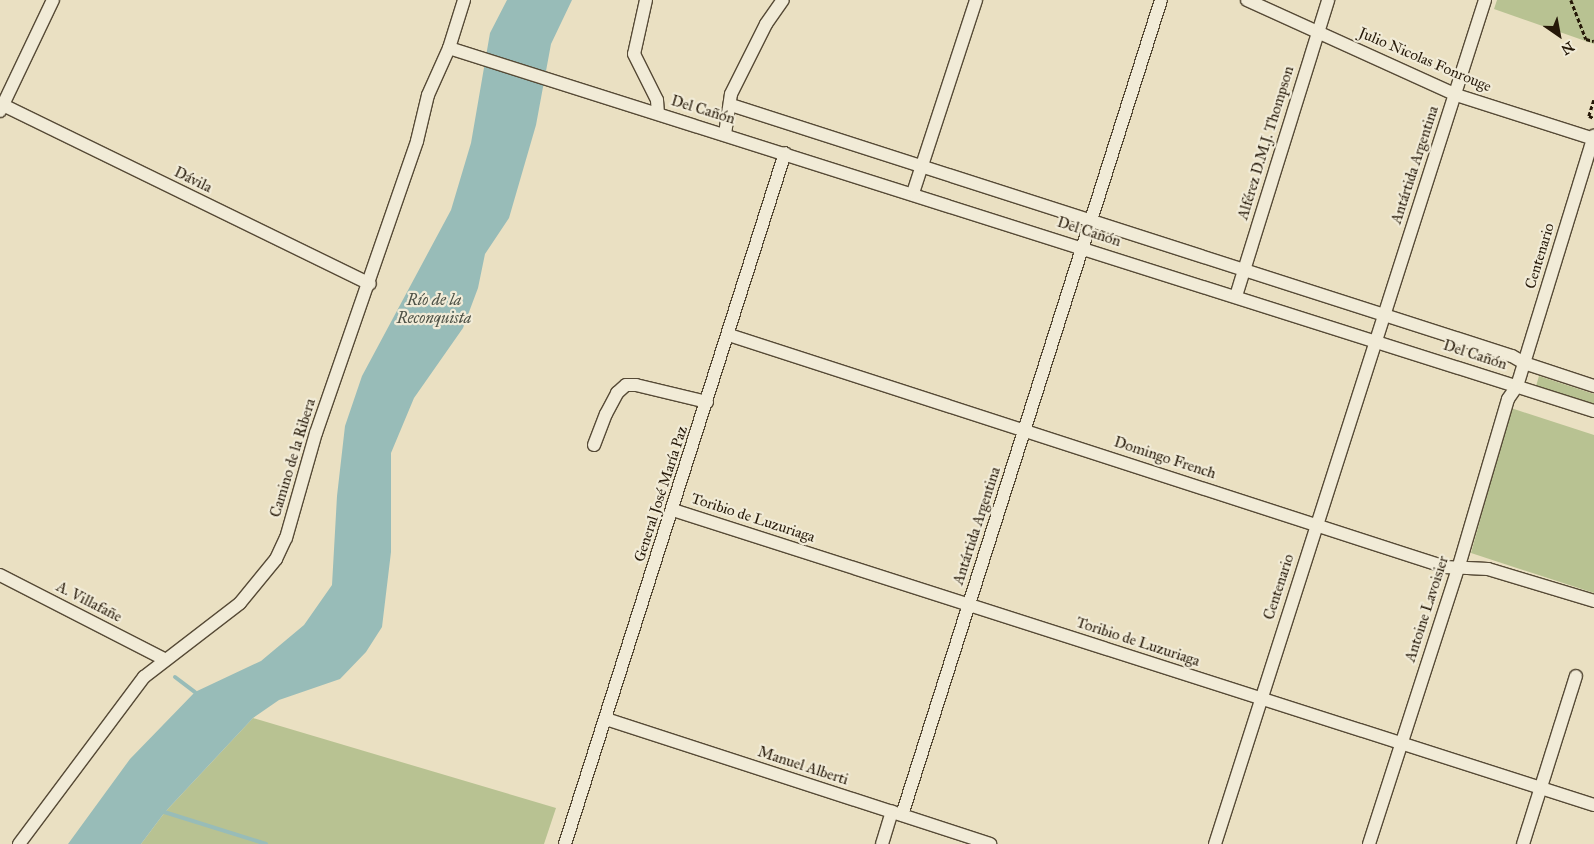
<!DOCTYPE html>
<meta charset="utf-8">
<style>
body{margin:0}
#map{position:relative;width:1594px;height:844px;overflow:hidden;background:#eae0c2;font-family:"IM FELL Great Primer",serif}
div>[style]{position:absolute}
.green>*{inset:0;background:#b8c292}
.water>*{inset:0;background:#98bcb8}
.stream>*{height:4px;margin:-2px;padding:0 2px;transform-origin:2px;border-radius:2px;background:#98bcb8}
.path>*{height:2.5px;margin-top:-1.25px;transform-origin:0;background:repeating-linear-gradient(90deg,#251808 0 4px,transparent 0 6.5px)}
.roads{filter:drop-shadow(1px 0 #564a36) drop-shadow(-1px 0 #564a36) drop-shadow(0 1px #564a36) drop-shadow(0 -1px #564a36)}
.minor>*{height:12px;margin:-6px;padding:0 6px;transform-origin:6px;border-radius:6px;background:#f1ebd7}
span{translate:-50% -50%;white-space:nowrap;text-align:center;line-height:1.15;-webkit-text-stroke:4.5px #f1ebd7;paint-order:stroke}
.street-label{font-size:15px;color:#251808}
.water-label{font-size:16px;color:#4d5146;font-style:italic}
.north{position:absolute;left:1534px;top:10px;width:50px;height:50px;-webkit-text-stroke:4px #f1ebd7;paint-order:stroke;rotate:147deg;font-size:14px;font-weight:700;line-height:20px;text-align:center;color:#251808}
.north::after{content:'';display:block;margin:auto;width:18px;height:22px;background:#251808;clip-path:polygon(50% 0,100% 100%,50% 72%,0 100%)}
</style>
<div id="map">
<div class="green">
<i style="clip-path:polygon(1497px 0,1594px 0,1594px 44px,1494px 9px)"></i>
<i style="clip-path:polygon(1539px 376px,1594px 394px,1594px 405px,1536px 386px)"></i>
<i style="clip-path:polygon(1511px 408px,1594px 435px,1594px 593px,1471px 553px)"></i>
<i style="clip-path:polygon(253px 718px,556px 808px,544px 844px,141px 844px,165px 812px)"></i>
</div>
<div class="water">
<i style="clip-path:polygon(507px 0,572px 0,551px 44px,536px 125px,509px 218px,485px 254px,478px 288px,463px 328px,414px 398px,391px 453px,391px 552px,382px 627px,366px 652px,340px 679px,279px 700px,253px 718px,165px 812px,141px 844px,68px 844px,130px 759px,195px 692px,261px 661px,304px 625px,332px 585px,337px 496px,345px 426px,362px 376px,451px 210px,471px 143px,490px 33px)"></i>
</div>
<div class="stream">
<i style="left:175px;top:677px;width:25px;rotate:37deg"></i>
<i style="left:161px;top:811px;width:110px;rotate:17.4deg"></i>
</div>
<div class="path">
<i style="left:1571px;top:0;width:42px;rotate:69deg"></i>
<i style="left:1586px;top:39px;width:8px;rotate:14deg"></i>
<i style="left:1594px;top:100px;width:17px;rotate:107deg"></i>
<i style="left:1589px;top:116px;width:5px;rotate:22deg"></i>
</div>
<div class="roads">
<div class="minor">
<i style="left:646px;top:0;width:55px;rotate:102.5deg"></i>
<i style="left:634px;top:54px;width:51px;rotate:63.4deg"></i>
<i style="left:657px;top:100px;width:13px;rotate:86deg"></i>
<i style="left:1247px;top:0;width:230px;rotate:24.4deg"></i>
<i style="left:1456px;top:95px;width:145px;rotate:17.7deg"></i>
<i style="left:449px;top:48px;width:1201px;rotate:17.59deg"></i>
<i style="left:3px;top:105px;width:408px;rotate:26deg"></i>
<i style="left:731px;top:105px;width:820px;rotate:17.82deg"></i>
<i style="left:1512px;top:356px;width:14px;rotate:30deg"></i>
<i style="left:1524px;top:363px;width:74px;rotate:18.2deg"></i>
<i style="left:0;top:111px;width:123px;rotate:-64.5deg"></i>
<i style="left:725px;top:134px;width:40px;rotate:-81.5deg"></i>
<i style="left:731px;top:94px;width:78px;rotate:-63.4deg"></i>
<i style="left:766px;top:24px;width:29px;rotate:-55deg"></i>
<i style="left:913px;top:193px;width:203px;rotate:-71.9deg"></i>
<i style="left:1236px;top:296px;width:310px;rotate:-72.7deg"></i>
<i style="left:729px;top:335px;width:753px;rotate:17.95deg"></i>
<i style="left:1445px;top:567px;width:43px;rotate:2.7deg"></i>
<i style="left:1488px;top:569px;width:111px;rotate:16.8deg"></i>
<i style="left:594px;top:445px;width:33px;rotate:-69deg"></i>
<i style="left:606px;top:414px;width:24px;rotate:-62deg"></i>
<i style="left:617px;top:393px;width:12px;rotate:-42deg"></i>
<i style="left:626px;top:385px;width:10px"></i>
<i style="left:636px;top:385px;width:73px;rotate:13.5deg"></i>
<i style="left:673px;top:510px;width:967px;rotate:17.76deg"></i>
<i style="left:0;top:575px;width:184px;rotate:27.1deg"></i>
<i style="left:606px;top:719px;width:404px;rotate:18deg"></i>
<i style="left:902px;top:815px;width:855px;rotate:-72.37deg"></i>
<i style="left:19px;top:844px;width:209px;rotate:-53.2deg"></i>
<i style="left:144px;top:677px;width:121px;rotate:-37.6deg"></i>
<i style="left:240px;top:603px;width:57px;rotate:-50.7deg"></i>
<i style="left:276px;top:559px;width:23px;rotate:-65deg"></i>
<i style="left:286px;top:538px;width:109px;rotate:-74.1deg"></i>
<i style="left:316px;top:433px;width:309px;rotate:-70.9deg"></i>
<i style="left:417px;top:141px;width:47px;rotate:-76.6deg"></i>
<i style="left:428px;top:95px;width:51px;rotate:-65.9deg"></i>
<i style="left:449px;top:48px;width:50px;rotate:-72.6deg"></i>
<i style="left:565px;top:844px;width:725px;rotate:-72.34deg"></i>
<i style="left:882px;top:844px;width:34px;rotate:-73deg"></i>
<i style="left:1215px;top:844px;width:886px;rotate:-72.26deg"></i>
<i style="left:1369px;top:844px;width:289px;rotate:-72.1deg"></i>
<i style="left:1458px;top:569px;width:177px;rotate:-73.6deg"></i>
<i style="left:1508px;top:399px;width:16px;rotate:-55deg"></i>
<i style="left:1517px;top:386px;width:262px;rotate:-72.9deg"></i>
<i style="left:1523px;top:844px;width:176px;rotate:-72.5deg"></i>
</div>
</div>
<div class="street-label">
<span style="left:1425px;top:60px;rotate:23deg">Julio Nicolas Fonrouge</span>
<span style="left:703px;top:110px;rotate:17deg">Del Cañón</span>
<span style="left:1266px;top:143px;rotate:-73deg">Alférez D.M.J. Thompson</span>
<span style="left:1415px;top:165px;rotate:-72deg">Antártida Argentina</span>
<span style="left:193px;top:180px;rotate:26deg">Dávila</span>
<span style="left:1089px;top:232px;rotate:18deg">Del Cañón</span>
<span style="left:1540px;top:256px;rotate:-73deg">Centenario</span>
<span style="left:1475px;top:355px;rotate:18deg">Del Cañón</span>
<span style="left:293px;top:458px;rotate:-73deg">Camino de la Ribera</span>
<span style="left:1165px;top:458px;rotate:18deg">Domingo French</span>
<span style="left:661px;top:494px;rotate:-72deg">General José María Paz</span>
<span style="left:753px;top:518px;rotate:18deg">Toribio de Luzuriaga</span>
<span style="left:977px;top:526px;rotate:-72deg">Antártida Argentina</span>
<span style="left:1279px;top:587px;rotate:-72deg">Centenario</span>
<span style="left:89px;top:602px;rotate:27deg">A. Villafañe</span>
<span style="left:1427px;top:609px;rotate:-72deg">Antoine Lavoisier</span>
<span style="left:1138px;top:642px;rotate:18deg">Toribio de Luzuriaga</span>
<span style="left:803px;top:766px;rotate:18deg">Manuel Alberti</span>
</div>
<div class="water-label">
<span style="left:434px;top:309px">Río de la<br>Reconquista</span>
</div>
<div class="north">N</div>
</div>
